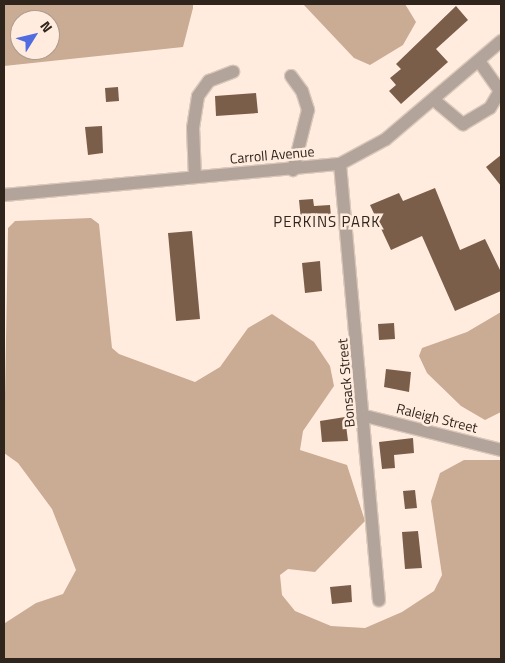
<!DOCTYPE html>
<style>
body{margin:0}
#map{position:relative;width:505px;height:663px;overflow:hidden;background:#ffecde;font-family:"Titillium Web",sans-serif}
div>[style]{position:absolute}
.forest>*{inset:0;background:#caab94}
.building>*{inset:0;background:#7a5e4a}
.roads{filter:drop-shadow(1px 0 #dac8bb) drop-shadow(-1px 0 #dac8bb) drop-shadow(0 1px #dac8bb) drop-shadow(0 -1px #dac8bb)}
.minor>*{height:12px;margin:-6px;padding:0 6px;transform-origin:6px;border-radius:6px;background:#b2a49a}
span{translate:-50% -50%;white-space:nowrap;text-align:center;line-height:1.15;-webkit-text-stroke:5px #ffecde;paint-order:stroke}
.street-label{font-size:14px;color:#30251c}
.neighbourhood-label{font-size:15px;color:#30251c;letter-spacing:1px}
.frame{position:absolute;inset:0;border:5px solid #30251c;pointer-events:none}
.north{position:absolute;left:10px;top:10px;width:50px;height:50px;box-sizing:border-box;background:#ffecde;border:1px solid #ac9c90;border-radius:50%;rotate:54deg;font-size:14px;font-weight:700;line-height:20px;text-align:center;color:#30251c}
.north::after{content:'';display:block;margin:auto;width:18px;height:22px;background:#516ce1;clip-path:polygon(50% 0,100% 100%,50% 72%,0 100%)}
</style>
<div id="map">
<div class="forest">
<i style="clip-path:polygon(evenodd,4px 4px,193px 4px,193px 8px,183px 47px,4px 66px,4px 4px,20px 20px,50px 20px,50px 50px,20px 50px,20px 20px)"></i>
<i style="clip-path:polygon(303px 4px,405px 4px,416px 22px,403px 45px,370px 65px,354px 58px)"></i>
<i style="clip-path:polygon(91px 218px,99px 224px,112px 348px,119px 354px,195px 382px,220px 367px,248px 328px,272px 314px,314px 342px,330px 366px,334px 386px,303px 431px,300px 450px,347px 465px,365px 521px,315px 572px,288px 569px,280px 575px,282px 595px,295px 611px,331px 626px,365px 628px,402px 612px,434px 591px,442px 575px,431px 501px,440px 473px,464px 460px,501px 460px,501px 659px,5px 659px,5px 623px,36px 603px,63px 594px,76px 570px,52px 509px,18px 463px,4px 453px,8px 228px,15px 221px)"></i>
<i style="clip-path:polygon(501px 312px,501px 412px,485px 420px,461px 406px,427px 373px,419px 356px,422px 348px,467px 332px)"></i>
</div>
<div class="building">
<i style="clip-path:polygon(456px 6px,468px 20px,436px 49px,448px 62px,401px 104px,389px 91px,396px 85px,390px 78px,401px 69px,396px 64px)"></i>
<i style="clip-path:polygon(118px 87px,119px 101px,106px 102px,105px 88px)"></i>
<i style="clip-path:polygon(256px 93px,258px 113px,216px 116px,215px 96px)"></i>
<i style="clip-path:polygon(102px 126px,103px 153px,88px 155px,85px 127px)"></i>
<i style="clip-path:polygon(501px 155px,501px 186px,486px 167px)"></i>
<i style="clip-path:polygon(435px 188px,460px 250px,485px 239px,501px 272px,501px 291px,455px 311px,422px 236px,391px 250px,370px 205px,399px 193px,403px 201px)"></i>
<i style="clip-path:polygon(313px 199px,314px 206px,330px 205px,331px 217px,301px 220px,299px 200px)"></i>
<i style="clip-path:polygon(192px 231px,200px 319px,176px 321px,168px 233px)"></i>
<i style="clip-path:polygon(320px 261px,322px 291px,305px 293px,302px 263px)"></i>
<i style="clip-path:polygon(394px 323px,395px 339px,379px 340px,378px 324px)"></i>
<i style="clip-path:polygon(386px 369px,411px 372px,409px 392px,384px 387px)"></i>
<i style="clip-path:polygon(345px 417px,348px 441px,322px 442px,320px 421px)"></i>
<i style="clip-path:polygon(413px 438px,414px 453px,394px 455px,395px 468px,382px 469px,379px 442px)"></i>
<i style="clip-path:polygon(415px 490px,417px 508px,405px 509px,403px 491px)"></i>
<i style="clip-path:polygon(418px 531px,422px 568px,405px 569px,402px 532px)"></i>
<i style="clip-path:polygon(351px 585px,352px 602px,332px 604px,330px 587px)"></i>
</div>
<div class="roads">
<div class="minor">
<i style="left:291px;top:76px;width:19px;rotate:54deg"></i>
<i style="left:302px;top:91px;width:20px;rotate:72deg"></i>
<i style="left:308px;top:110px;width:62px;rotate:104deg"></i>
<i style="left:434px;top:100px;width:38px;rotate:40deg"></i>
<i style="left:463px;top:124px;width:31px;rotate:-31deg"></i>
<i style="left:490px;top:108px;width:20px;rotate:-60deg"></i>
<i style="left:500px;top:91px;width:37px;rotate:-125deg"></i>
<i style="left:340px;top:164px;width:438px;rotate:84.9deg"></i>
<i style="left:195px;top:177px;width:49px;rotate:-92.3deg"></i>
<i style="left:193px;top:128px;width:32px;rotate:-81deg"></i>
<i style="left:198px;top:96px;width:19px;rotate:-54deg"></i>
<i style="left:209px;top:81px;width:26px;rotate:-21deg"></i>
<i style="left:4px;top:195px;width:337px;rotate:-5.3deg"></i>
<i style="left:340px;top:164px;width:52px;rotate:-28.5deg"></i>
<i style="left:386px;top:139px;width:151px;rotate:-40.4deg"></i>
<i style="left:365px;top:416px;width:140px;rotate:14deg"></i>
</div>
</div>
<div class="street-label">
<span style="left:272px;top:155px;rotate:-5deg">Carroll Avenue</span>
<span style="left:346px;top:383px;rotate:-95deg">Bonsack Street</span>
<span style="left:437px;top:418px;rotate:14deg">Raleigh Street</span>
</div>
<div class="neighbourhood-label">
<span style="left:327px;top:222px">PERKINS PARK</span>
</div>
<div class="frame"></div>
<div class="north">N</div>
</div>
